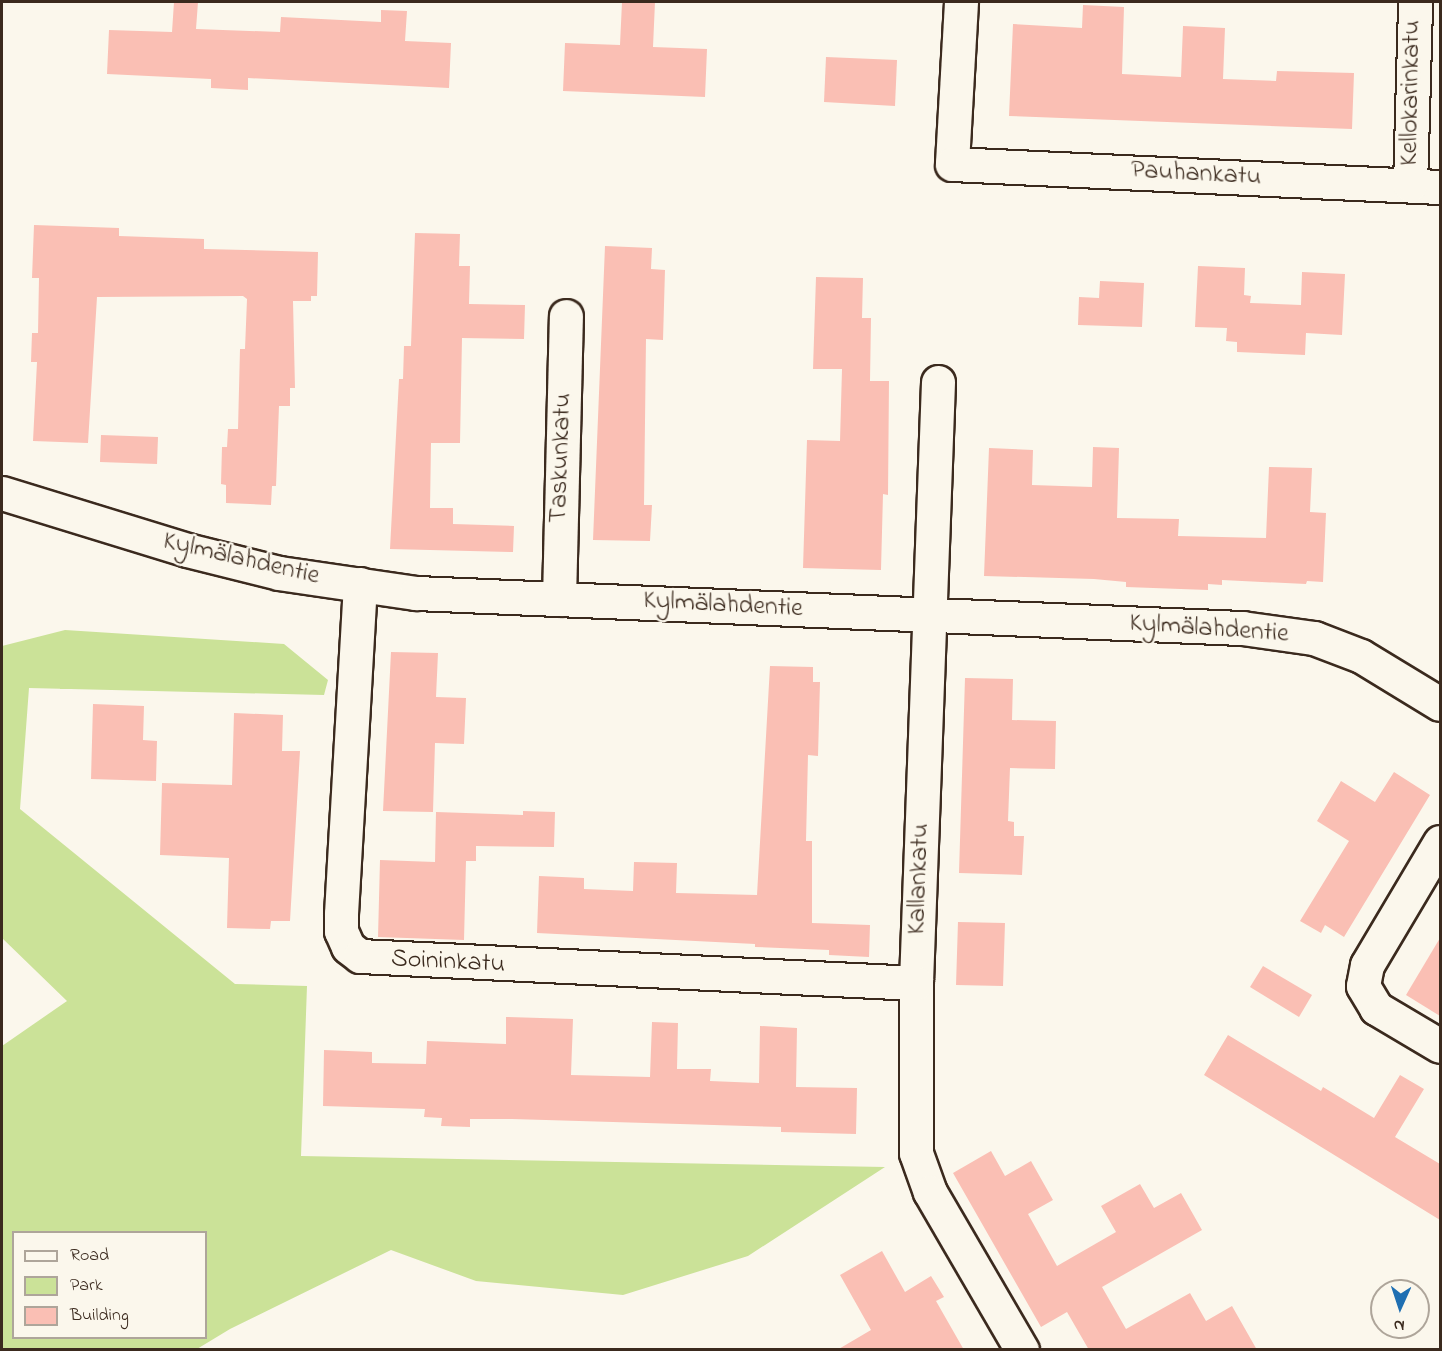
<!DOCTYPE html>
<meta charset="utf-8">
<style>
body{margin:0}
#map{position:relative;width:1442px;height:1351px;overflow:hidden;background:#fbf7ec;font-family:"Indie Flower",sans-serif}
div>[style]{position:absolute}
.green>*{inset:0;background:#cbe298}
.building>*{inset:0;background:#fabfb4}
.roads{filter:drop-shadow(2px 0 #3b2a1e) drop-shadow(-2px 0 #3b2a1e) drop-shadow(0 2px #3b2a1e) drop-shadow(0 -2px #3b2a1e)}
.minor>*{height:33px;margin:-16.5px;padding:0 16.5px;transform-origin:16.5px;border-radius:16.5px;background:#fbf7ec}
.tertiary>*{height:33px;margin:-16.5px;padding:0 16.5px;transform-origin:16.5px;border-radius:16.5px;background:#fbf7ec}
span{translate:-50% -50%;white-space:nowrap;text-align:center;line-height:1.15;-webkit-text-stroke:4.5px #fbf7ec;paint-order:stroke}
.street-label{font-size:26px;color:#3b2a1e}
.frame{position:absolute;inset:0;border:3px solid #3b2a1e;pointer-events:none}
.legend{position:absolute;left:12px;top:1231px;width:195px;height:108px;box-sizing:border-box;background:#fbf7ec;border:2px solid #aea59a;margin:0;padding:8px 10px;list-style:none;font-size:18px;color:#3b2a1e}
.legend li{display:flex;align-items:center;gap:12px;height:30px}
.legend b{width:30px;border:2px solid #aea59a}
.north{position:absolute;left:1370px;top:1279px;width:60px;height:60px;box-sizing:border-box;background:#fbf7ec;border:2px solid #aea59a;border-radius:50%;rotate:183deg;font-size:16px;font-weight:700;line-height:24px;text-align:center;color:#3b2a1e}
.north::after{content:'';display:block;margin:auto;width:21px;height:27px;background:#1f6fb2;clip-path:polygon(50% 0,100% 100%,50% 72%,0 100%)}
</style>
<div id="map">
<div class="green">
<i style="clip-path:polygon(evenodd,65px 630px,284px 644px,328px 680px,324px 695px,29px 688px,20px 809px,235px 984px,307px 986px,301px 1156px,885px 1167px,748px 1256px,623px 1295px,476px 1281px,391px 1250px,230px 1329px,197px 1349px,2px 1349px,2px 1046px,67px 1001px,2px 938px,2px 646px,65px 630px,14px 1232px,206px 1232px,206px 1338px,14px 1338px,14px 1232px)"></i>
</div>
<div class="building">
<i style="clip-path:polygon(174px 2px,198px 2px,196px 29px,280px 32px,281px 17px,381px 22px,381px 10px,407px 11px,405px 41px,451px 43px,449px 88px,248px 78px,248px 90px,211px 88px,211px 79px,107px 74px,109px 30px,172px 32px)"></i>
<i style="clip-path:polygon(622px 2px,655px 2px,653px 47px,707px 49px,705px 97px,563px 91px,565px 43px,620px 45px)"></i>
<i style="clip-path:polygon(1083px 5px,1124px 7px,1122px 74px,1181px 77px,1183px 26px,1225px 28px,1223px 79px,1276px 81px,1277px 71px,1354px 73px,1352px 129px,1009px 116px,1013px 24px,1082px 28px)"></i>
<i style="clip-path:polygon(826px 57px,897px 60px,895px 106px,824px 102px)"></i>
<i style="clip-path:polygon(34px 225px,119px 228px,119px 236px,204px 239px,204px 249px,318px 252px,317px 296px,311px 296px,311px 301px,293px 301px,295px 388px,290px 388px,290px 406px,279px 406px,276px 486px,272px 486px,271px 505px,226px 503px,226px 485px,221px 484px,222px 447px,227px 447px,228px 429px,238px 429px,240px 349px,245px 349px,247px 299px,243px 296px,97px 297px,88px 443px,33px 441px,37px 362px,31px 362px,32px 333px,38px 333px,39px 278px,32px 278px)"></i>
<i style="clip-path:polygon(415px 233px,460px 234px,459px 266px,470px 266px,469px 304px,525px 305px,524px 339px,462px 338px,460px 443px,431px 443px,430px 508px,453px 508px,453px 524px,514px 526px,513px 552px,390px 549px,399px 379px,403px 379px,404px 346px,411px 346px)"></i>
<i style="clip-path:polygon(605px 246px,652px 248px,651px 269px,665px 270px,663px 340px,646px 339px,644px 505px,652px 505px,650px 541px,593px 540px)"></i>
<i style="clip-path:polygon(1198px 266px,1245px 268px,1244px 295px,1251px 296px,1250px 303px,1301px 305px,1302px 272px,1345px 274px,1342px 335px,1306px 333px,1305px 355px,1237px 352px,1237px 342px,1226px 341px,1227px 328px,1195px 327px)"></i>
<i style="clip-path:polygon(816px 277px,863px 278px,862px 318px,871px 318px,870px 381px,889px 381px,888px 495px,883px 494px,881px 570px,803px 568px,807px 440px,840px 441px,842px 369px,813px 369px)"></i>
<i style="clip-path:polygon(1100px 281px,1144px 283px,1142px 327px,1078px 325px,1079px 297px,1099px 298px)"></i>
<i style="clip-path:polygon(101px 435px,158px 437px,157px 464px,100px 462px)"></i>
<i style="clip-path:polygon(1093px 447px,1119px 448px,1117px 518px,1179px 519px,1178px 536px,1266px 538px,1269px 467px,1312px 468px,1310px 512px,1326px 513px,1323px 582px,1307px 581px,1306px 584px,1222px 580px,1222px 585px,1208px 584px,1208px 590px,1126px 587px,1126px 582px,1094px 579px,984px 576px,989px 448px,1033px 450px,1032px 485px,1092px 487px)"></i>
<i style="clip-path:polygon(391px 652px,438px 653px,436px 697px,466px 698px,464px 744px,435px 743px,433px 812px,383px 811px)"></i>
<i style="clip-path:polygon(770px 666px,813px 667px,813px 682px,820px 682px,818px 756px,808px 755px,806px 841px,812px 841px,812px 923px,870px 925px,869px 957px,829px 955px,829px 950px,755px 947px,755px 944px,537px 933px,539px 876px,584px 878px,584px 889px,633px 891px,634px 862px,677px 863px,676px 893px,757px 895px)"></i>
<i style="clip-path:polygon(965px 678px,1013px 679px,1012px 720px,1056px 721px,1055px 769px,1010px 768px,1008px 821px,1014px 822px,1014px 836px,1024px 836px,1022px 875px,959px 873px)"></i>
<i style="clip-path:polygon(93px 704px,144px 706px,143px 740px,157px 741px,156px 781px,91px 779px)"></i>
<i style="clip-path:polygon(234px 713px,283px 715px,282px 751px,300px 751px,290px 921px,271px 921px,270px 929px,227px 928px,229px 858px,160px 855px,162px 783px,232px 785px)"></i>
<i style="clip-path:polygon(1394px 772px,1430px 795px,1344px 937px,1325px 925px,1321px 933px,1300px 921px,1349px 841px,1317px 821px,1341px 781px,1375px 802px)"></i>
<i style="clip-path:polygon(523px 811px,555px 812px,554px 847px,476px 846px,476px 861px,466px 861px,464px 940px,378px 937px,380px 860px,435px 862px,436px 812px,523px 815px)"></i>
<i style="clip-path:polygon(958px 922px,1005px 923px,1003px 986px,956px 985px)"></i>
<i style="clip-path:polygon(1440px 938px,1440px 1016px,1406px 995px)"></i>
<i style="clip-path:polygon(1263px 966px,1312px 995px,1299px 1017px,1250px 987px)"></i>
<i style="clip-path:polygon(506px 1017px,573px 1019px,571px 1075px,650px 1077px,652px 1022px,678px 1023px,677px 1069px,711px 1069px,710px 1081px,759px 1083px,760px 1026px,797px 1028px,796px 1087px,857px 1088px,856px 1134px,781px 1132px,781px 1127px,512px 1119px,470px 1119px,470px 1127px,441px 1126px,442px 1118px,424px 1117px,425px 1109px,323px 1106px,324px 1050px,372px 1052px,372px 1063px,426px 1064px,427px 1041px,506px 1044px)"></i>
<i style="clip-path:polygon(1228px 1035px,1321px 1091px,1323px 1087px,1374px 1118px,1400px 1075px,1424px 1089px,1395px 1137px,1440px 1164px,1440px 1220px,1204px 1075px)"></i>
<i style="clip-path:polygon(991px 1151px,1005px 1176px,1031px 1161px,1053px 1200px,1028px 1214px,1057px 1266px,1116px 1232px,1101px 1206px,1140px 1184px,1154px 1208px,1181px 1193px,1202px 1230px,1102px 1287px,1126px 1329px,1190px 1293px,1206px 1321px,1232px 1306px,1257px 1350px,1089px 1350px,1067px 1312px,1041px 1327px,953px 1173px)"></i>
<i style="clip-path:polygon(882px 1251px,905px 1292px,931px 1276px,944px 1297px,936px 1301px,964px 1350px,837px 1350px,871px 1330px,840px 1275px)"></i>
</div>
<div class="roads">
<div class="minor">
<i style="left:961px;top:2px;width:162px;rotate:93.2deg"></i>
<i style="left:952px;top:164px;width:489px;rotate:2.7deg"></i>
<i style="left:1410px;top:185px;width:183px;rotate:-88.4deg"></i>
<i style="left:938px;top:382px;width:601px;rotate:92.1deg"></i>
<i style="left:916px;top:983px;width:170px;rotate:90deg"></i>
<i style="left:916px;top:1153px;width:41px;rotate:70.3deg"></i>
<i style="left:930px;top:1192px;width:183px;rotate:59.8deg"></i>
<i style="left:360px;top:584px;width:331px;rotate:93.3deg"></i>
<i style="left:341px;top:914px;width:17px;rotate:90deg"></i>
<i style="left:341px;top:931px;width:17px;rotate:66deg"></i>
<i style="left:348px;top:947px;width:15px;rotate:37deg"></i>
<i style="left:360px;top:956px;width:557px;rotate:2.78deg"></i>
<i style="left:559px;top:599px;width:283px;rotate:-88.6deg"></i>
<i style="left:1440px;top:842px;width:143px;rotate:120.7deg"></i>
<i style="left:1367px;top:965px;width:21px;rotate:101deg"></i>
<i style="left:1363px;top:986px;width:26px;rotate:59deg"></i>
<i style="left:1376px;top:1008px;width:74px;rotate:30.7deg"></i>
</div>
<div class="tertiary">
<i style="left:2px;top:493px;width:194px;rotate:17.1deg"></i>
<i style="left:187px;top:550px;width:95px;rotate:14deg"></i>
<i style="left:279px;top:573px;width:138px;rotate:8.3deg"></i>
<i style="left:416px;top:593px;width:827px;rotate:2.43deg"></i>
<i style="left:1242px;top:628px;width:73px;rotate:7.9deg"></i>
<i style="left:1314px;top:638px;width:50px;rotate:21deg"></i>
<i style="left:1361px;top:656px;width:92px;rotate:31.3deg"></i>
</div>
</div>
<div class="street-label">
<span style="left:1412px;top:93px;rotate:-89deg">Kellokarinkatu</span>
<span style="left:1196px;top:175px;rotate:3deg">Pauhankatu</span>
<span style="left:562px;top:458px;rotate:-88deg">Taskunkatu</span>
<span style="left:241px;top:560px;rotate:13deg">Kylmälahdentie</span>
<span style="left:723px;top:606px;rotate:3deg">Kylmälahdentie</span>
<span style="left:1209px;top:630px;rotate:4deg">Kylmälahdentie</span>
<span style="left:920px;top:879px;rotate:-88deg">Kallankatu</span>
<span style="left:448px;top:963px;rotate:3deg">Soininkatu</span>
</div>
<div class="frame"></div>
<ul class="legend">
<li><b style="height:8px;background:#fbf7ec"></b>Road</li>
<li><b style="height:16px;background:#cbe298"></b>Park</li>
<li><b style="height:16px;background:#fabfb4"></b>Building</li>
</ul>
<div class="north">N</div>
</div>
